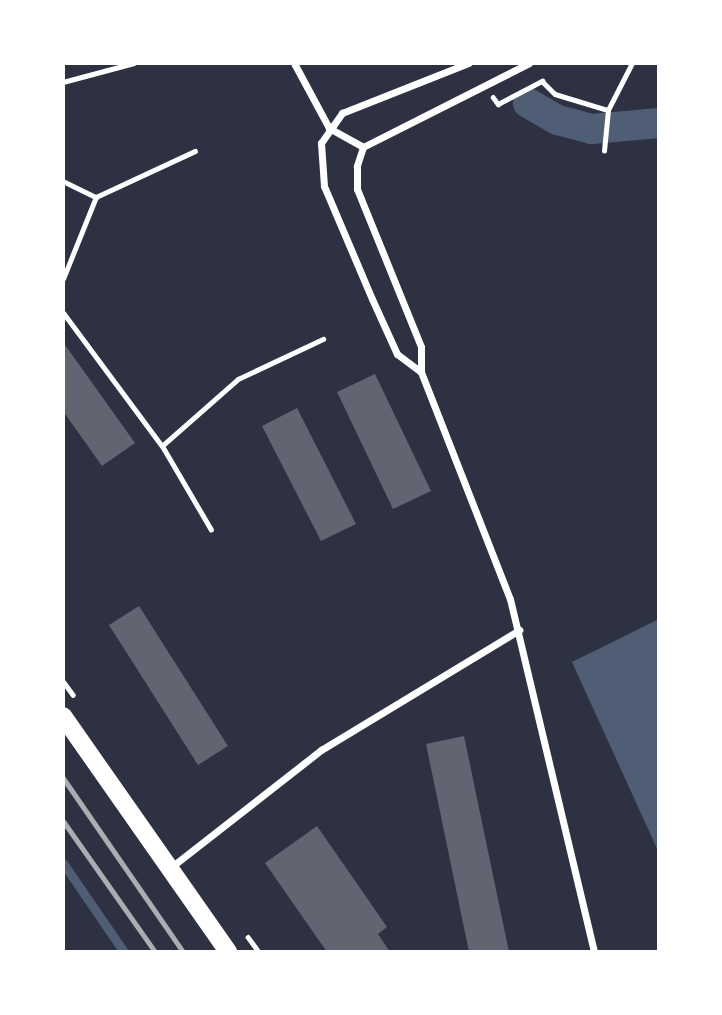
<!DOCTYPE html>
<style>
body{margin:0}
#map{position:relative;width:722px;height:1015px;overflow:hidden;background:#2d3142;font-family:"Asap Condensed",sans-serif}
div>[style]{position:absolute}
.water>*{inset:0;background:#4f5d75}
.stream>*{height:9px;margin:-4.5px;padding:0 4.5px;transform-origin:4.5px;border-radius:4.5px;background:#4f5d75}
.canal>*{height:30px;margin:-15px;padding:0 15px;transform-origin:15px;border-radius:15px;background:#4f5d75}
.building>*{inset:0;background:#626471}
.path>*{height:4.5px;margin:-2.25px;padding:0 2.25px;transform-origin:2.25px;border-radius:2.25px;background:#fff}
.minor>*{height:7px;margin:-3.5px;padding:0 3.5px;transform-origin:3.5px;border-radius:3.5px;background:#fff}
.primary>*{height:18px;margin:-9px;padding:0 9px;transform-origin:9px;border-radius:9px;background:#fff}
.rail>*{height:5px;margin:-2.5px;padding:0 2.5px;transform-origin:2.5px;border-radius:2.5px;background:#abadb3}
span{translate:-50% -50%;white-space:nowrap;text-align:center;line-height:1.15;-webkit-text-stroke:5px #fff;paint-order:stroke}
.frame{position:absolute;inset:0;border:65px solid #fff;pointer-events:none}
</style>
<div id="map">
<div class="water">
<i style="clip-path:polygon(659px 619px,659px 853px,572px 662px)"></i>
</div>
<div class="stream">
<i style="left:63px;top:863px;width:108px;rotate:55.6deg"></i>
</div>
<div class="canal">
<i style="left:528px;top:103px;width:34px;rotate:30deg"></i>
<i style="left:558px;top:120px;width:35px;rotate:15deg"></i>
<i style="left:592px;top:129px;width:67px;rotate:-5.1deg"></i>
</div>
<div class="building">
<i style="clip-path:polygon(63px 342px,135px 443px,102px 466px,63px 411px)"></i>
<i style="clip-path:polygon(375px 374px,431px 491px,393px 509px,337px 392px)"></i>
<i style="clip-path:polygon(297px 408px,356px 524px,321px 541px,262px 426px)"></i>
<i style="clip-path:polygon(139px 606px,228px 746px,198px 765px,109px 625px)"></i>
<i style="clip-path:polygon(464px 736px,509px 952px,469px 952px,426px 744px)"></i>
<i style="clip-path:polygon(317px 826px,387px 927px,378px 934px,390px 952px,327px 952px,265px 863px)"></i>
</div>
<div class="path">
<i style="left:63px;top:82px;width:73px;rotate:-15deg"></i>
<i style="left:493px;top:97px;width:9px;rotate:54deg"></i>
<i style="left:498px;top:104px;width:50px;rotate:-27.6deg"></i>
<i style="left:542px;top:81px;width:18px;rotate:45deg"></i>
<i style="left:555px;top:94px;width:55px;rotate:16.8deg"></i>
<i style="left:608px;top:110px;width:53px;rotate:-62.9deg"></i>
<i style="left:604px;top:151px;width:41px;rotate:-84.4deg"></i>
<i style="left:63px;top:181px;width:37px;rotate:26deg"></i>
<i style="left:63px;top:279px;width:88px;rotate:-68.1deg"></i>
<i style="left:96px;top:197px;width:109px;rotate:-24.9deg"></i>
<i style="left:63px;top:312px;width:167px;rotate:53.5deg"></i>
<i style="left:211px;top:530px;width:97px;rotate:-120.3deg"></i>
<i style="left:162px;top:446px;width:101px;rotate:-41.4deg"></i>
<i style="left:238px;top:379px;width:94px;rotate:-25.2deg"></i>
<i style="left:63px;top:681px;width:17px;rotate:54deg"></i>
<i style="left:248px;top:937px;width:19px;rotate:54deg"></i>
</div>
<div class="minor">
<i style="left:294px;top:63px;width:74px;rotate:61.7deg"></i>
<i style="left:329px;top:128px;width:39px;rotate:29deg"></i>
<i style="left:363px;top:147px;width:20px;rotate:108deg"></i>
<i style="left:357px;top:166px;width:23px;rotate:90deg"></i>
<i style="left:357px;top:189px;width:170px;rotate:67.9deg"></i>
<i style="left:421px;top:347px;width:25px;rotate:90deg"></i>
<i style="left:421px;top:372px;width:244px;rotate:68.6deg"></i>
<i style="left:510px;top:599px;width:363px;rotate:76.6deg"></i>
<i style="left:363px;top:147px;width:186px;rotate:-26.8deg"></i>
<i style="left:421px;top:372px;width:30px;rotate:-143deg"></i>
<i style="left:397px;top:354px;width:60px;rotate:-114.4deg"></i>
<i style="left:372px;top:299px;width:123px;rotate:-113deg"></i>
<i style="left:324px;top:186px;width:43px;rotate:-94deg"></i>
<i style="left:321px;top:143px;width:37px;rotate:-55deg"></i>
<i style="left:342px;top:113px;width:136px;rotate:-21.6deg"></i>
<i style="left:170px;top:868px;width:192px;rotate:-38deg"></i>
<i style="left:321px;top:750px;width:232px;rotate:-31.2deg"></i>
</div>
<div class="primary">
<i style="left:63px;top:716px;width:288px;rotate:55deg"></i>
</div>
<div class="rail">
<i style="left:63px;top:778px;width:211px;rotate:55.4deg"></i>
<i style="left:63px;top:821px;width:160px;rotate:54.9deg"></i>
</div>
<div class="frame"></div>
</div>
